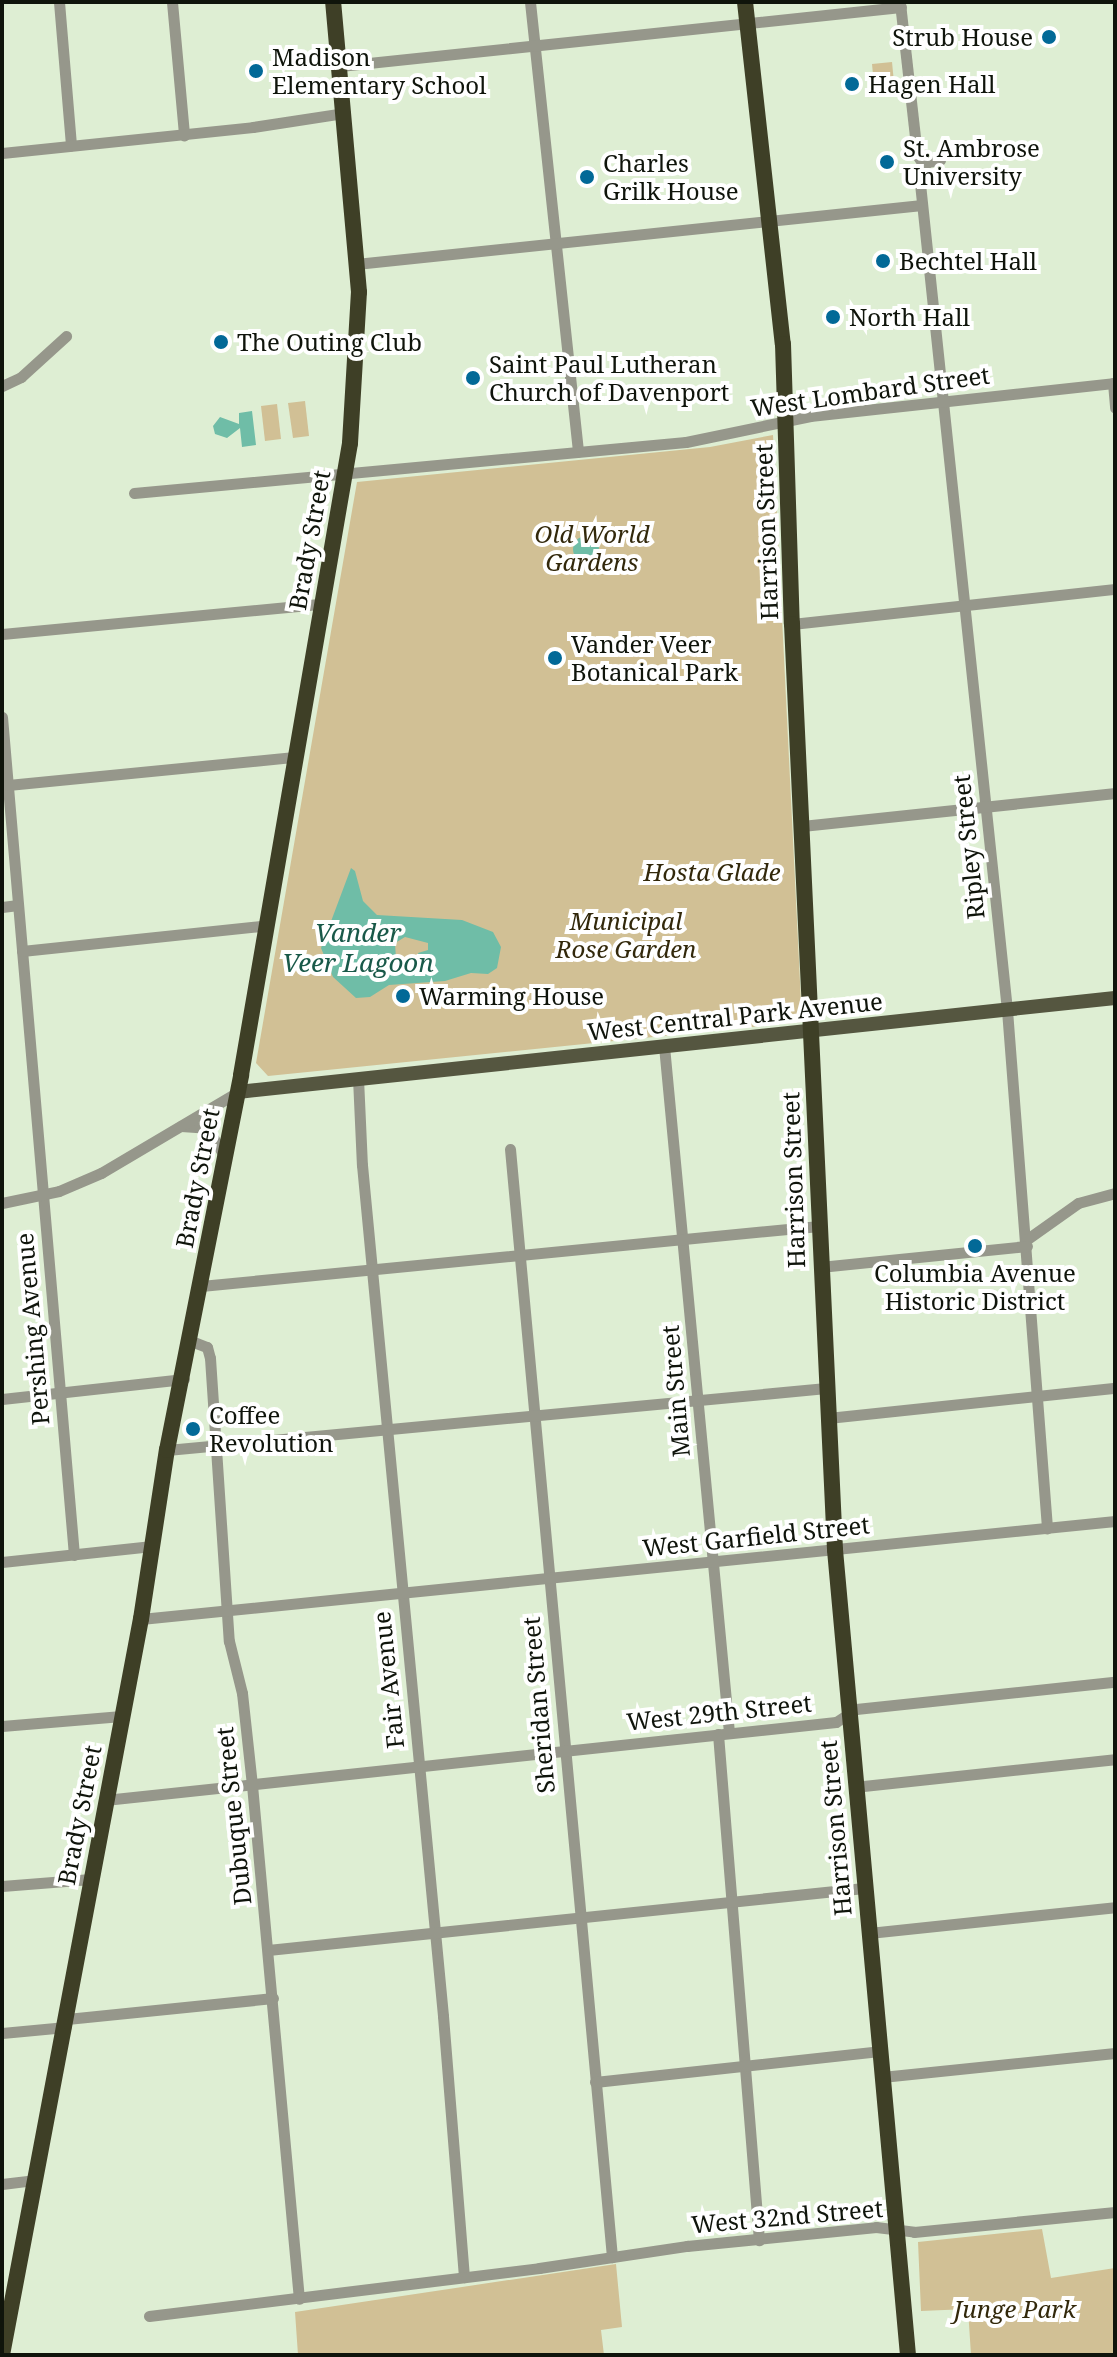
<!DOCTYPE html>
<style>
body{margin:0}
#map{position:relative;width:1117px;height:2357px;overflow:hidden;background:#deeed3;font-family:"Noto Serif",serif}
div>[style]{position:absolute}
.green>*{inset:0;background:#d1c095}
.water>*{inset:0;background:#6fbda7}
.round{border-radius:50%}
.minor>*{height:11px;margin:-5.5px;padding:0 5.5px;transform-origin:5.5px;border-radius:5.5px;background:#96978b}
.major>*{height:14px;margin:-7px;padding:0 7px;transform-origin:7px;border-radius:7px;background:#555640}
.highway>*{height:16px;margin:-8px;padding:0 8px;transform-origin:8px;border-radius:8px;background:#3e3f26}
.dots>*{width:22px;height:22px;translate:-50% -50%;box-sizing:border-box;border:4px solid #fff;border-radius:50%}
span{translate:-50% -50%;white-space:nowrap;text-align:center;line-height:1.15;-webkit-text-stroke:8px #fff;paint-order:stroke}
.poi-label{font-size:24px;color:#0f140b}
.right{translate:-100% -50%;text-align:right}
.left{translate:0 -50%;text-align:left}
.street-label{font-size:24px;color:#0f140b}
.park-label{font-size:24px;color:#32280b;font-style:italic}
.water-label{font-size:26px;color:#195949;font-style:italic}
.frame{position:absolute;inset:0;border:4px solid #0f140b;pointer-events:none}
</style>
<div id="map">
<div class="green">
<i style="clip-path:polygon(892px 62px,895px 93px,875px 96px,872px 64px)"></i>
<i style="clip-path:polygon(305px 401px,309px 436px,293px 438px,288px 403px)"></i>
<i style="clip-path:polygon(277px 404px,281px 439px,265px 441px,261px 406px)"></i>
<i style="clip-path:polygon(773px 435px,802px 1022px,268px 1076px,256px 1063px,357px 482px,710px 447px)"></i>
<i style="clip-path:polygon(1042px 2229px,1051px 2278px,1115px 2268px,1115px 2355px,971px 2355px,968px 2309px,921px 2311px,918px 2242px)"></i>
<i style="clip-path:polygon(616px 2264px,622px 2327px,601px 2330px,604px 2355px,298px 2355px,295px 2312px)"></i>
</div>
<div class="water">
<i style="clip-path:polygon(252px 411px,256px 445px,242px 447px,240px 428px,227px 438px,215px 434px,213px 426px,220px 417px,239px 424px,239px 413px)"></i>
<i class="round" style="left:573px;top:536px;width:26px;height:26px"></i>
<i style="clip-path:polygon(evenodd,351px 868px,355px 871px,363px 901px,377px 915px,462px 920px,493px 932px,501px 947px,497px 968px,488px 974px,471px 973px,445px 981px,389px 985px,370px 997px,356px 998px,333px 977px,321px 948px,351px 868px,405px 937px,428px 943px,428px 950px,418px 953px,420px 960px,405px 964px,396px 959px,395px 943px,405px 937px)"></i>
</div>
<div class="minor">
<i style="left:59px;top:2px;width:144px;rotate:85.2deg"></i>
<i style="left:172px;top:2px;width:134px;rotate:84.8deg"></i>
<i style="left:530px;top:2px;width:452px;rotate:83.9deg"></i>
<i style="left:900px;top:3px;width:153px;rotate:83.6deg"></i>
<i style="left:917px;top:155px;width:11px;rotate:56deg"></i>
<i style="left:340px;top:66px;width:564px;rotate:-6deg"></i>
<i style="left:2px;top:153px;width:252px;rotate:-5.9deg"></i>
<i style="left:253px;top:127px;width:93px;rotate:-8.7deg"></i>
<i style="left:940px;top:160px;width:13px;rotate:171deg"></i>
<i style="left:927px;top:162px;width:14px;rotate:124deg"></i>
<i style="left:919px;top:174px;width:841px;rotate:83.99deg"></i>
<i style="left:1007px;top:1010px;width:520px;rotate:85.58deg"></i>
<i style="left:356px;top:264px;width:569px;rotate:-5.95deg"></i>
<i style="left:1113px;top:383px;width:25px;rotate:85deg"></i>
<i style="left:2px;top:386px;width:21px;rotate:-25deg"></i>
<i style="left:21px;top:377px;width:61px;rotate:-42.3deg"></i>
<i style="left:134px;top:493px;width:554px;rotate:-5.28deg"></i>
<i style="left:686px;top:442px;width:127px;rotate:-11.8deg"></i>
<i style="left:810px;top:416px;width:307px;rotate:-6.2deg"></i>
<i style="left:792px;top:624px;width:325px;rotate:-6.2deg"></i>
<i style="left:2px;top:634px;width:321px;rotate:-5.4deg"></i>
<i style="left:2px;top:717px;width:841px;rotate:85.09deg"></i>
<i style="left:8px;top:785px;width:288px;rotate:-5.6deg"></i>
<i style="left:802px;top:826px;width:315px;rotate:-6deg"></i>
<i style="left:2px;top:907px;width:16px;rotate:-7deg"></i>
<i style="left:22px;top:951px;width:247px;rotate:-6deg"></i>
<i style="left:664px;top:1046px;width:689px;rotate:84.59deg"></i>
<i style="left:358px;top:1078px;width:87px;rotate:87.4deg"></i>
<i style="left:362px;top:1165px;width:855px;rotate:84.56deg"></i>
<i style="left:443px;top:2016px;width:262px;rotate:85.4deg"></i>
<i style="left:181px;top:1126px;width:26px;rotate:4deg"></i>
<i style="left:207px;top:1128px;width:32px;rotate:58deg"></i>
<i style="left:510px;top:1149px;width:1113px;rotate:84.74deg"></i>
<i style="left:2px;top:1203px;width:58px;rotate:-11.9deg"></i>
<i style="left:59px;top:1191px;width:46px;rotate:-23.2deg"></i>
<i style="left:101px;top:1173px;width:159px;rotate:-30.6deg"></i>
<i style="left:1026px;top:1240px;width:64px;rotate:-35.4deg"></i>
<i style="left:1078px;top:1203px;width:38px;rotate:-15deg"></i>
<i style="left:820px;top:1267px;width:208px;rotate:-5.8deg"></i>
<i style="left:201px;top:1286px;width:621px;rotate:-5.55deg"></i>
<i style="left:191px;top:1341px;width:17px;rotate:21deg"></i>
<i style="left:207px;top:1347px;width:11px;rotate:75deg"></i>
<i style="left:210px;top:1358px;width:284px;rotate:86.2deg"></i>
<i style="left:229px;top:1641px;width:54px;rotate:76deg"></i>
<i style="left:242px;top:1693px;width:93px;rotate:83.8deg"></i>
<i style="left:252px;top:1785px;width:516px;rotate:84.78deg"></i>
<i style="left:2px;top:1399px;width:183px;rotate:-6.3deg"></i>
<i style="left:828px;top:1418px;width:289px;rotate:-6deg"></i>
<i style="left:167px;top:1450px;width:662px;rotate:-5.37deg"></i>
<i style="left:2px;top:1562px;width:151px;rotate:-6.1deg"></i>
<i style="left:141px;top:1619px;width:979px;rotate:-5.75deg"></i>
<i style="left:2px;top:1726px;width:120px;rotate:-4.8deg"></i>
<i style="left:718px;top:1734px;width:508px;rotate:85.37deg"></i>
<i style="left:854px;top:1787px;width:262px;rotate:-6.1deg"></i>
<i style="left:105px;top:1800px;width:735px;rotate:-6.09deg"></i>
<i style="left:836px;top:1722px;width:24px;rotate:-33deg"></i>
<i style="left:856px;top:1709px;width:260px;rotate:-6deg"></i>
<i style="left:2px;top:1886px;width:89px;rotate:-4.5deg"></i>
<i style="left:869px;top:1933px;width:247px;rotate:-6deg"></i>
<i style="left:268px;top:1950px;width:599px;rotate:-5.94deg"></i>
<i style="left:67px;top:2019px;width:207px;rotate:-5.8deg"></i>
<i style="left:2px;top:2033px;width:64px;rotate:-5.4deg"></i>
<i style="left:882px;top:2077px;width:234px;rotate:-5.9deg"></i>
<i style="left:595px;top:2082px;width:286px;rotate:-6.2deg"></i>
<i style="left:2px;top:2184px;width:32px;rotate:-7deg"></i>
<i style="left:149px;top:2316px;width:393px;rotate:-7deg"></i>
<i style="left:539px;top:2268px;width:150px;rotate:-8.5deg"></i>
<i style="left:687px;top:2246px;width:190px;rotate:-5.7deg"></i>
<i style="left:876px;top:2227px;width:38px;rotate:7deg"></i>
<i style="left:914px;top:2232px;width:202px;rotate:-5.7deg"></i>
</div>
<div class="major">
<i style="left:238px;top:1092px;width:882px;rotate:-6.12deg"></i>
</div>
<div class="highway">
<i style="left:745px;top:2px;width:344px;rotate:83.7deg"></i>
<i style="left:783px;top:344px;width:280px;rotate:88.2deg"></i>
<i style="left:792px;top:624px;width:927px;rotate:87.34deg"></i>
<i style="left:835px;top:1550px;width:808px;rotate:84.82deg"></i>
<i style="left:2px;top:2355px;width:749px;rotate:-79.31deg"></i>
<i style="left:141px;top:1619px;width:171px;rotate:-81.3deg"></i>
<i style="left:167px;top:1450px;width:382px;rotate:-78.8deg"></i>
<i style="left:241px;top:1075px;width:641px;rotate:-80.21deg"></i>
<i style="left:350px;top:443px;width:151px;rotate:-86.6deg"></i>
<i style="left:359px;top:292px;width:291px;rotate:-95.1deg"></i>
</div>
<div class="dots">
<i style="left:1049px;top:37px;background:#026997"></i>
<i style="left:256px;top:71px;background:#026997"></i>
<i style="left:852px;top:84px;background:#026997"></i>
<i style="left:887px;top:162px;background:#026997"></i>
<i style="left:587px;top:177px;background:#026997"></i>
<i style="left:883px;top:261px;background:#026997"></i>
<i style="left:833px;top:317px;background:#026997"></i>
<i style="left:221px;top:342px;background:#026997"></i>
<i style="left:473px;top:378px;background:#026997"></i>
<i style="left:555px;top:658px;background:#026997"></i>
<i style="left:403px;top:996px;background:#026997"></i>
<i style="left:975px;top:1246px;background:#026997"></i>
<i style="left:193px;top:1429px;background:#026997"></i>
</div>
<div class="poi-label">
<span class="right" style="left:1033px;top:37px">Strub House</span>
<span class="left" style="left:272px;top:71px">Madison<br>Elementary School</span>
<span class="left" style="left:868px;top:84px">Hagen Hall</span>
<span class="left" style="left:903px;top:162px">St. Ambrose<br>University</span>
<span class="left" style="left:603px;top:177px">Charles<br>Grilk House</span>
<span class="left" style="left:899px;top:261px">Bechtel Hall</span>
<span class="left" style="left:849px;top:317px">North Hall</span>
<span class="left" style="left:237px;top:342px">The Outing Club</span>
<span class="left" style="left:489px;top:378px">Saint Paul Lutheran<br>Church of Davenport</span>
<span class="left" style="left:571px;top:658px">Vander Veer<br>Botanical Park</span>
<span class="left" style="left:419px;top:996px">Warming House</span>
<span style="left:975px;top:1287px">Columbia Avenue<br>Historic District</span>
<span class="left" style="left:209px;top:1429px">Coffee<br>Revolution</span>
</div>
<div class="street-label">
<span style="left:870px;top:391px;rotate:-8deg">West Lombard Street</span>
<span style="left:766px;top:532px;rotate:-92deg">Harrison Street</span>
<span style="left:309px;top:540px;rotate:-80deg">Brady Street</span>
<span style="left:968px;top:847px;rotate:-96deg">Ripley Street</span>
<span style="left:735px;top:1016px;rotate:-6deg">West Central Park Avenue</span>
<span style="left:197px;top:1178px;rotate:-79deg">Brady Street</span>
<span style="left:793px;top:1180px;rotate:-92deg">Harrison Street</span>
<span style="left:32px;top:1329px;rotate:-95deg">Pershing Avenue</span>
<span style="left:675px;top:1391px;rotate:-95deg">Main Street</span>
<span style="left:756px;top:1536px;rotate:-6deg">West Garfield Street</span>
<span style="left:388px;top:1680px;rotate:-96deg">Fair Avenue</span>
<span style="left:538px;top:1705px;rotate:-95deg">Sheridan Street</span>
<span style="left:719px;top:1712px;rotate:-6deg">West 29th Street</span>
<span style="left:79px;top:1815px;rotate:-79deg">Brady Street</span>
<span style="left:233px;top:1816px;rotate:-96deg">Dubuque Street</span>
<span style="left:835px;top:1828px;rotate:-95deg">Harrison Street</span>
<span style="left:787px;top:2216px;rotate:-5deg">West 32nd Street</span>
</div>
<div class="park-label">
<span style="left:592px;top:548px">Old World<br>Gardens</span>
<span style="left:712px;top:872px">Hosta Glade</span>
<span style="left:626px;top:935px">Municipal<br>Rose Garden</span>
<span style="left:1015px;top:2309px">Junge Park</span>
</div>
<div class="water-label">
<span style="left:358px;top:948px">Vander<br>Veer Lagoon</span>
</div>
<div class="frame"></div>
</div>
